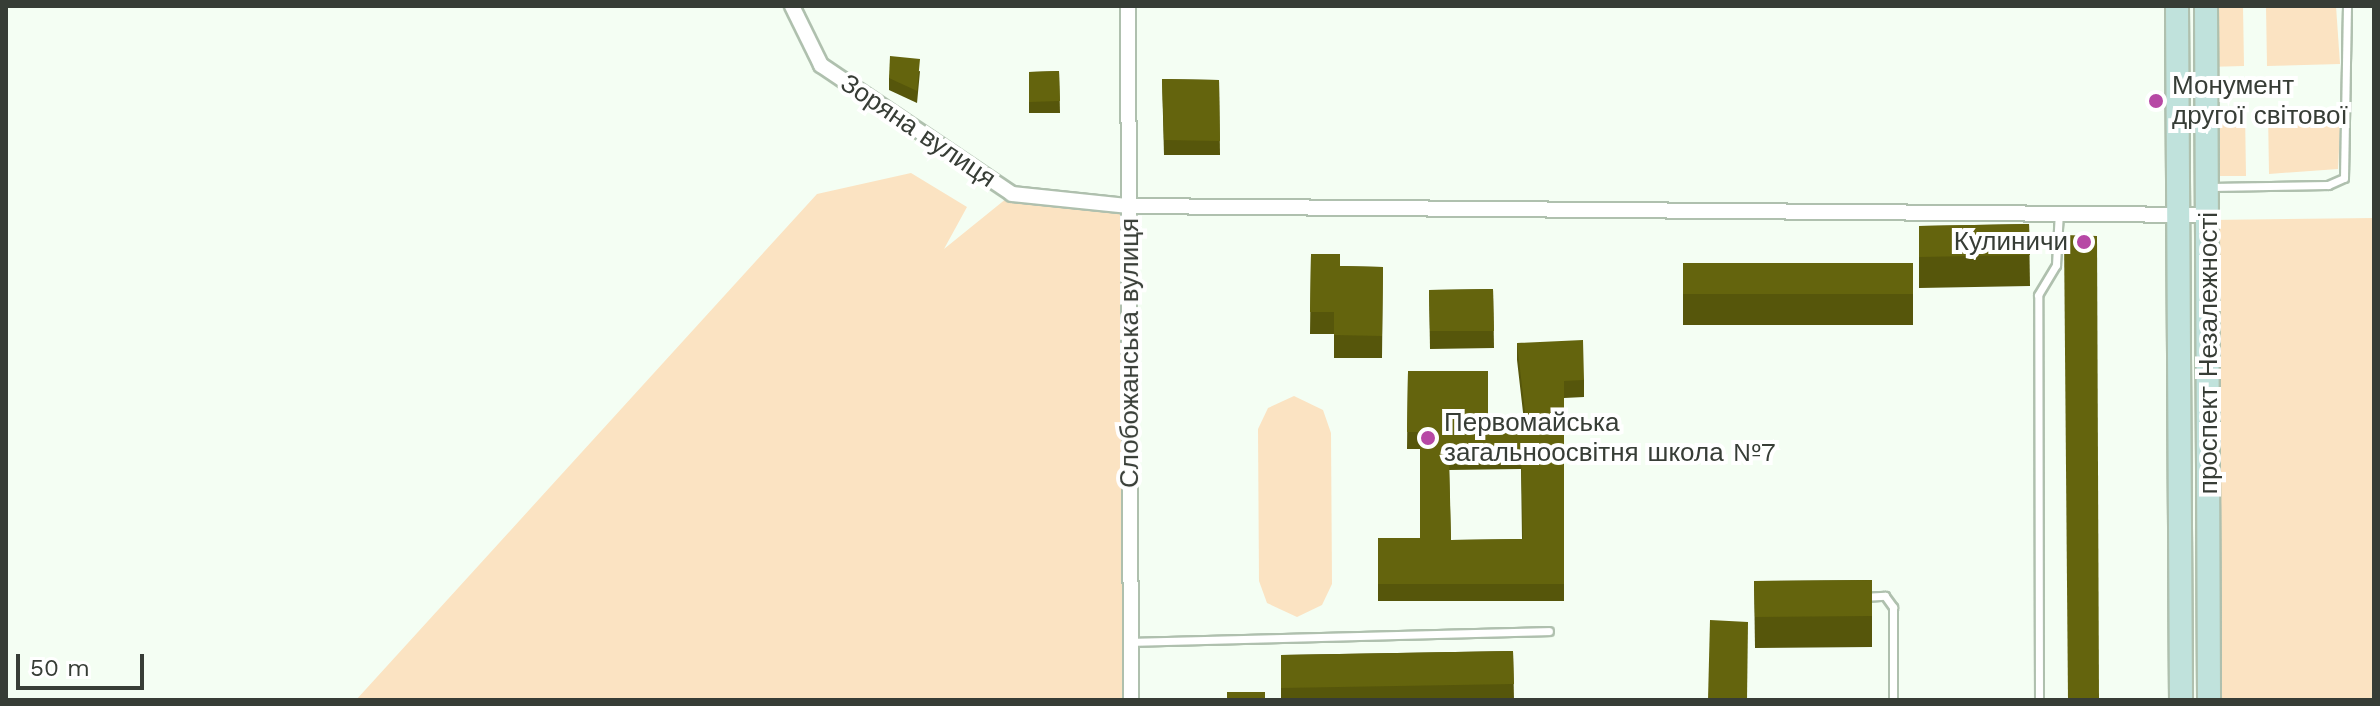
<!DOCTYPE html>
<meta charset="utf-8">
<style>
body{margin:0}
#map{position:relative;width:2380px;height:706px;overflow:hidden;background:#f4fef3;font-family:"Work Sans",sans-serif}
div>[style]{position:absolute}
.green>*{inset:0;background:#fbe3c2}
.roads{filter:drop-shadow(2px 0 #afc0ae) drop-shadow(-2px 0 #afc0ae) drop-shadow(0 2px #afc0ae) drop-shadow(0 -2px #afc0ae)}
.lane>*{height:7px;margin:-3.5px;padding:0 3.5px;transform-origin:3.5px;border-radius:3.5px;background:#fff}
.street>*{height:14px;margin:-7px;padding:0 7px;transform-origin:7px;border-radius:7px;background:#fff}
.secondary>*{height:22px;margin:-11px;padding:0 11px;transform-origin:11px;border-radius:11px;background:#c0e2dc}
.wall>*{inset:0;background:#56560b}
.building>*{inset:0;background:#64640d}
.dots>*{width:22px;height:22px;translate:-50% -50%;box-sizing:border-box;border:4px solid #fff;border-radius:50%}
span{translate:-50% -50%;white-space:nowrap;text-align:center;line-height:1.15;-webkit-text-stroke:8px #fff;paint-order:stroke}
.poi-label{font-size:26px;color:#373d36}
.left{translate:0 -50%;text-align:left}
.right{translate:-100% -50%;text-align:right}
.street-label{font-size:26px;color:#373d36}
.frame{position:absolute;inset:0;border:8px solid #373d36;pointer-events:none}
.scale{position:absolute;left:16px;top:654px;width:128px;height:36px;box-sizing:border-box;border:4px solid #373d36;border-top:0;padding-left:10px;font-size:24px;line-height:28px;white-space:nowrap;color:#373d36;-webkit-text-stroke:6px #fff;paint-order:stroke}
</style>
<div id="map">
<div class="green">
<i style="clip-path:polygon(2205px 6px,2243px 6px,2244px 66px,2206px 67px)"></i>
<i style="clip-path:polygon(2266px 6px,2336px 6px,2340px 64px,2267px 66px)"></i>
<i style="clip-path:polygon(2341px 109px,2338px 169px,2269px 174px,2268px 111px)"></i>
<i style="clip-path:polygon(2245px 111px,2246px 176px,2208px 176px,2207px 112px)"></i>
<i style="clip-path:polygon(911px 173px,967px 207px,944px 249px,1012px 194px,1129px 206px,1131px 700px,356px 700px,817px 194px)"></i>
<i style="clip-path:polygon(2374px 218px,2374px 700px,2213px 700px,2209px 220px)"></i>
<i style="clip-path:polygon(1294px 396px,1323px 410px,1331px 433px,1332px 584px,1322px 605px,1297px 617px,1267px 603px,1259px 581px,1258px 429px,1268px 408px)"></i>
</div>
<div class="roads">
<div class="lane">
<i style="left:2211px;top:187px;width:117px;rotate:-1deg"></i>
<i style="left:2328px;top:185px;width:17px;rotate:-24deg"></i>
<i style="left:2344px;top:178px;width:172px;rotate:-89deg"></i>
<i style="left:1863px;top:597px;width:22px;rotate:-3deg"></i>
<i style="left:1885px;top:596px;width:14px;rotate:54deg"></i>
<i style="left:1893px;top:607px;width:93px;rotate:90deg"></i>
<i style="left:1131px;top:642px;width:418px;rotate:-1.5deg"></i>
<i style="left:2039px;top:700px;width:405px;rotate:-90.1deg"></i>
<i style="left:2038px;top:295px;width:35px;rotate:-59deg"></i>
<i style="left:2056px;top:265px;width:53px;rotate:-86.8deg"></i>
</div>
<div class="street">
<i style="left:792px;top:6px;width:66px;rotate:63.8deg"></i>
<i style="left:821px;top:65px;width:230px;rotate:34deg"></i>
<i style="left:1012px;top:194px;width:118px;rotate:5.9deg"></i>
<i style="left:1129px;top:206px;width:1080px;rotate:0.48deg"></i>
<i style="left:1128px;top:6px;width:694px;rotate:89.75deg"></i>
</div>
<div class="secondary">
<i style="left:2177px;top:6px;width:694px;rotate:89.67deg"></i>
<i style="left:2206px;top:6px;width:694px;rotate:89.75deg"></i>
</div>
</div>
<div class="wall">
<i style="clip-path:polygon(920px 71px,917px 103px,889px 90px,889px 78px)"></i>
<i style="clip-path:polygon(1059px 71px,1060px 113px,1029px 113px,1029px 72px)"></i>
<i style="clip-path:polygon(1162px 79px,1219px 80px,1220px 155px,1164px 155px)"></i>
<i style="clip-path:polygon(2029px 224px,2030px 286px,1919px 288px,1919px 226px)"></i>
<i style="clip-path:polygon(1311px 254px,1340px 266px,1383px 267px,1382px 358px,1334px 358px,1334px 334px,1310px 334px)"></i>
<i style="clip-path:polygon(1683px 263px,1913px 263px,1913px 325px,1683px 325px)"></i>
<i style="clip-path:polygon(1493px 289px,1494px 348px,1430px 349px,1429px 290px)"></i>
<i style="clip-path:polygon(evenodd,1517px 343px,1584px 380px,1584px 397px,1564px 398px,1564px 601px,1378px 601px,1378px 538px,1420px 538px,1420px 449px,1407px 449px,1408px 371px,1488px 421px,1524px 421px,1517px 360px,1517px 343px,1521px 469px,1522px 539px,1451px 540px,1449px 470px,1521px 469px)"></i>
<i style="clip-path:polygon(1872px 580px,1872px 647px,1755px 648px,1754px 581px)"></i>
<i style="clip-path:polygon(1513px 651px,1514px 700px,1281px 700px,1281px 655px)"></i>
</div>
<div class="building">
<i style="clip-path:polygon(890px 56px,920px 59px,917px 91px,889px 78px)"></i>
<i style="clip-path:polygon(1059px 71px,1060px 101px,1029px 102px,1029px 72px)"></i>
<i style="clip-path:polygon(1162px 79px,1219px 80px,1220px 141px,1164px 140px)"></i>
<i style="clip-path:polygon(2029px 224px,2030px 255px,1919px 257px,1919px 226px)"></i>
<i style="clip-path:polygon(2064px 235px,2097px 236px,2099px 700px,2068px 700px)"></i>
<i style="clip-path:polygon(1311px 254px,1340px 254px,1340px 266px,1383px 267px,1382px 336px,1334px 335px,1334px 312px,1310px 312px)"></i>
<i style="clip-path:polygon(1683px 263px,1913px 263px,1913px 294px,1683px 294px)"></i>
<i style="clip-path:polygon(1493px 289px,1494px 331px,1430px 331px,1429px 290px)"></i>
<i style="clip-path:polygon(evenodd,1583px 340px,1584px 380px,1564px 381px,1564px 584px,1378px 584px,1378px 538px,1420px 538px,1420px 432px,1407px 432px,1408px 371px,1488px 371px,1488px 421px,1526px 421px,1517px 343px,1583px 340px,1521px 452px,1523px 539px,1451px 540px,1449px 453px,1521px 452px)"></i>
<i style="clip-path:polygon(1872px 580px,1872px 616px,1755px 617px,1754px 581px)"></i>
<i style="clip-path:polygon(1710px 620px,1748px 622px,1747px 700px,1708px 700px)"></i>
<i style="clip-path:polygon(1513px 651px,1514px 684px,1281px 688px,1281px 655px)"></i>
<i style="clip-path:polygon(1227px 692px,1265px 692px,1265px 700px,1227px 700px)"></i>
</div>
<div class="dots">
<i style="left:2156px;top:101px;background:#b748a5"></i>
<i style="left:2084px;top:242px;background:#b748a5"></i>
<i style="left:1428px;top:438px;background:#b748a5"></i>
</div>
<div class="poi-label">
<span class="left" style="left:2172px;top:101px">Монумент<br>другої світової</span>
<span class="right" style="left:2068px;top:242px">Кулиничи</span>
<span class="left" style="left:1444px;top:438px">Первомайська<br>загальноосвітня школа №7</span>
</div>
<div class="street-label">
<span style="left:918px;top:131px;rotate:34deg">Зоряна вулиця</span>
<span style="left:1130px;top:353px;rotate:-90deg">Слобожанська вулиця</span>
<span style="left:2209px;top:353px;rotate:-90deg">проспект Незалежності</span>
</div>
<div class="frame"></div>
<div class="scale">50 m</div>
</div>
